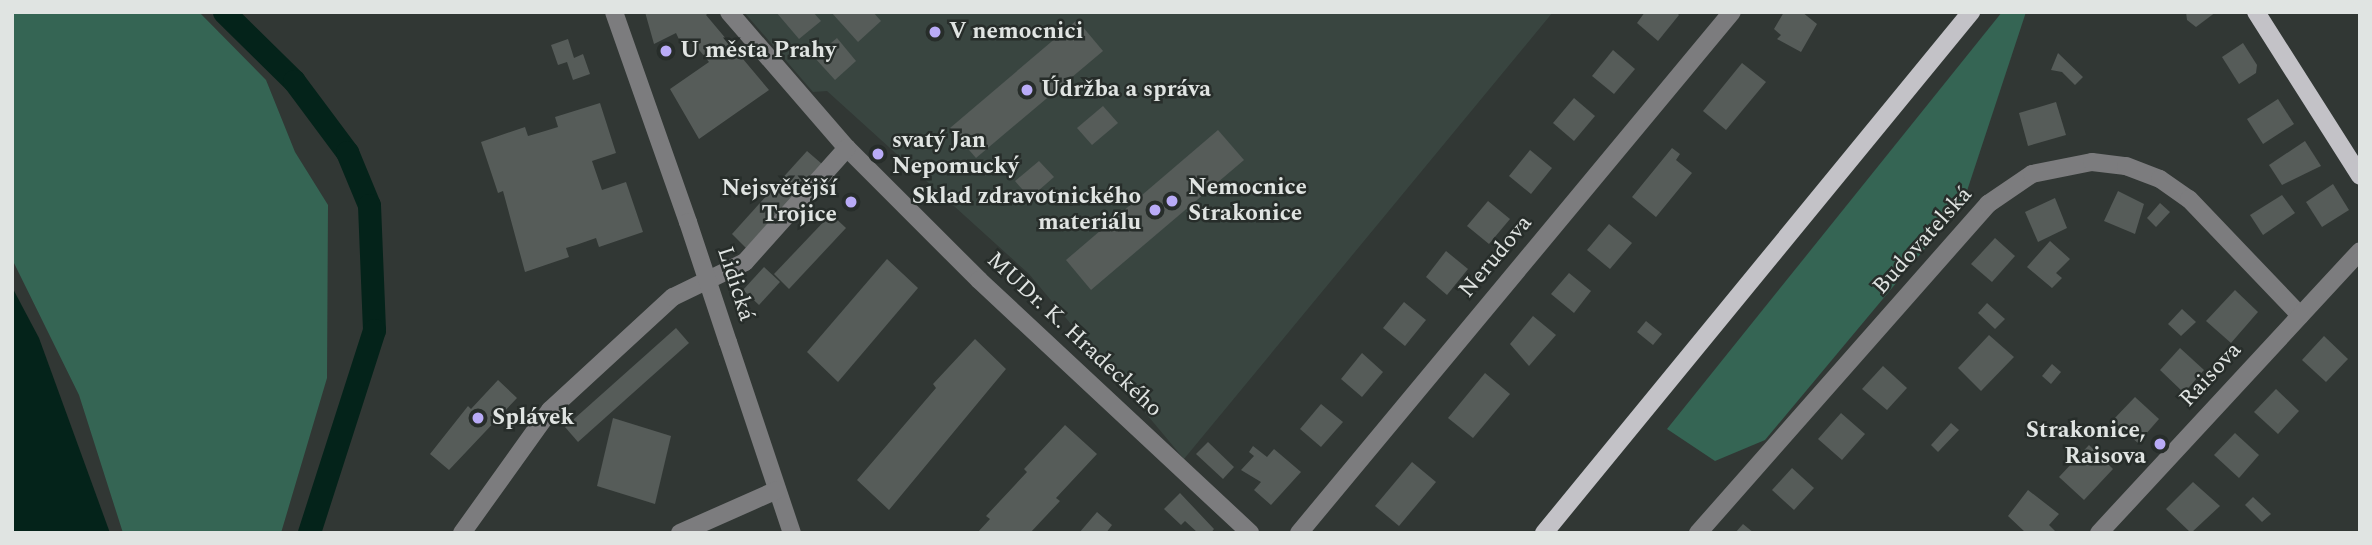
<!DOCTYPE html>
<meta charset="utf-8">
<style>
body{margin:0}
#map{position:relative;width:2372px;height:545px;overflow:hidden;background:#313734;font-family:Spectral,serif}
div>[style]{position:absolute}
.built>*{inset:0;background:#394540}
.green>*{inset:0;background:#356554}
.water>*{inset:0;background:#04231a}
.canal>*{height:23px;margin:-11.5px;padding:0 11.5px;transform-origin:11.5px;border-radius:11.5px;background:#04231a}
.building>*{inset:0;background:#565c59}
.minor>*{height:18px;margin:-9px;padding:0 9px;transform-origin:9px;border-radius:9px;background:#7c7c7e}
.major>*{height:18px;margin:-9px;padding:0 9px;transform-origin:9px;border-radius:9px;background:#c3c2c7}
.minor-bridge>*{height:18px;margin:-9px;padding:0 9px;transform-origin:9px;border-radius:9px;background:#7c7c7e}
.dots>*{width:19px;height:19px;translate:-50% -50%;box-sizing:border-box;border:4px solid #272d2a;border-radius:50%}
span{translate:-50% -50%;white-space:nowrap;text-align:center;line-height:1.15;-webkit-text-stroke:5px #272d2a;paint-order:stroke}
.poi-label{font-size:23px;color:#e0e4e2;font-weight:700}
.left{translate:0 -50%;text-align:left}
.right{translate:-100% -50%;text-align:right}
.street-label{font-size:23px;color:#e0e4e2}
.frame{position:absolute;inset:0;border:14px solid #e0e4e2;pointer-events:none}
</style>
<div id="map">
<div class="built">
<i style="clip-path:polygon(744px 12px,1553px 12px,1184px 459px,1029px 274px,827px 91px,813px 92px)"></i>
</div>
<div class="green">
<i style="clip-path:polygon(12px 12px,199px 12px,266px 80px,295px 152px,328px 205px,327px 378px,281px 533px,123px 533px,79px 395px,12px 259px)"></i>
<i style="clip-path:polygon(2002px 12px,2026px 12px,1963px 203px,1765px 440px,1715px 461px,1667px 429px)"></i>
</div>
<div class="water">
<i style="clip-path:polygon(12px 287px,39px 338px,110px 533px,12px 533px)"></i>
</div>
<div class="canal">
<i style="left:224px;top:12px;width:98px;rotate:44.6deg"></i>
<i style="left:294px;top:81px;width:89px;rotate:53.3deg"></i>
<i style="left:347px;top:152px;width:57px;rotate:67.5deg"></i>
<i style="left:369px;top:205px;width:125px;rotate:87.7deg"></i>
<i style="left:374px;top:330px;width:213px;rotate:107.8deg"></i>
</div>
<div class="building">
<i style="clip-path:polygon(645px 12px,709px 12px,706px 15px,769px 90px,699px 139px,670px 89px,709px 62px,691px 40px,684px 50px,676px 33px,654px 44px)"></i>
<i style="clip-path:polygon(776px 12px,813px 12px,821px 21px,799px 39px)"></i>
<i style="clip-path:polygon(831px 12px,873px 12px,881px 21px,858px 42px)"></i>
<i style="clip-path:polygon(1645px 12px,1676px 12px,1679px 15px,1658px 41px,1637px 23px)"></i>
<i style="clip-path:polygon(1784px 12px,1802px 12px,1817px 24px,1801px 52px,1777px 39px,1781px 35px,1774px 29px)"></i>
<i style="clip-path:polygon(2186px 12px,2216px 12px,2196px 27px,2187px 20px)"></i>
<i style="clip-path:polygon(1077px 20px,1103px 51px,976px 158px,950px 128px)"></i>
<i style="clip-path:polygon(837px 38px,856px 61px,835px 80px,814px 57px)"></i>
<i style="clip-path:polygon(568px 39px,574px 58px,583px 54px,590px 74px,573px 80px,567px 62px,558px 65px,551px 45px)"></i>
<i style="clip-path:polygon(2243px 43px,2257px 65px,2256px 73px,2239px 84px,2222px 57px)"></i>
<i style="clip-path:polygon(1613px 50px,1635px 69px,1614px 94px,1592px 76px)"></i>
<i style="clip-path:polygon(2058px 53px,2083px 77px,2075px 85px,2062px 72px,2051px 70px)"></i>
<i style="clip-path:polygon(1742px 63px,1766px 82px,1726px 130px,1703px 111px)"></i>
<i style="clip-path:polygon(1574px 98px,1595px 116px,1574px 141px,1553px 123px)"></i>
<i style="clip-path:polygon(2278px 99px,2294px 124px,2263px 144px,2247px 119px)"></i>
<i style="clip-path:polygon(2056px 102px,2066px 135px,2028px 146px,2019px 113px)"></i>
<i style="clip-path:polygon(600px 103px,616px 153px,592px 161px,602px 190px,626px 182px,643px 232px,599px 247px,596px 238px,576px 245px,566px 248px,569px 257px,525px 272px,503px 191px,498px 193px,481px 142px,525px 127px,528px 136px,545px 131px,558px 127px,555px 117px)"></i>
<i style="clip-path:polygon(1103px 106px,1118px 123px,1092px 145px,1077px 128px)"></i>
<i style="clip-path:polygon(1218px 130px,1244px 160px,1091px 290px,1066px 260px)"></i>
<i style="clip-path:polygon(2305px 141px,2321px 166px,2282px 185px,2269px 165px)"></i>
<i style="clip-path:polygon(1672px 148px,1680px 154px,1676px 160px,1692px 173px,1656px 217px,1632px 197px)"></i>
<i style="clip-path:polygon(1530px 150px,1552px 168px,1531px 194px,1509px 176px)"></i>
<i style="clip-path:polygon(807px 151px,822px 164px,746px 248px,732px 234px)"></i>
<i style="clip-path:polygon(1039px 161px,1054px 177px,1030px 198px,1015px 181px)"></i>
<i style="clip-path:polygon(2333px 184px,2349px 210px,2322px 227px,2306px 202px)"></i>
<i style="clip-path:polygon(2118px 191px,2144px 204px,2135px 234px,2104px 221px)"></i>
<i style="clip-path:polygon(2282px 195px,2295px 213px,2263px 235px,2250px 215px)"></i>
<i style="clip-path:polygon(2055px 198px,2067px 228px,2038px 242px,2025px 212px)"></i>
<i style="clip-path:polygon(1488px 201px,1510px 219px,1489px 244px,1467px 226px)"></i>
<i style="clip-path:polygon(2160px 203px,2170px 212px,2156px 227px,2147px 218px)"></i>
<i style="clip-path:polygon(831px 214px,846px 228px,789px 289px,774px 274px)"></i>
<i style="clip-path:polygon(1609px 224px,1632px 243px,1610px 269px,1587px 250px)"></i>
<i style="clip-path:polygon(1995px 238px,2015px 256px,1992px 282px,1971px 264px)"></i>
<i style="clip-path:polygon(2050px 241px,2070px 259px,2056px 273px,2062px 278px,2052px 288px,2027px 267px)"></i>
<i style="clip-path:polygon(1446px 251px,1468px 269px,1447px 295px,1426px 277px)"></i>
<i style="clip-path:polygon(887px 259px,918px 288px,838px 382px,807px 352px)"></i>
<i style="clip-path:polygon(764px 267px,780px 282px,759px 305px,743px 290px)"></i>
<i style="clip-path:polygon(1569px 273px,1591px 291px,1574px 313px,1551px 294px)"></i>
<i style="clip-path:polygon(2235px 290px,2258px 312px,2231px 343px,2206px 321px)"></i>
<i style="clip-path:polygon(1404px 302px,1426px 320px,1405px 346px,1383px 328px)"></i>
<i style="clip-path:polygon(1987px 303px,2005px 319px,1995px 329px,1978px 313px)"></i>
<i style="clip-path:polygon(2182px 309px,2196px 322px,2181px 336px,2168px 324px)"></i>
<i style="clip-path:polygon(1533px 316px,1556px 335px,1529px 366px,1510px 344px)"></i>
<i style="clip-path:polygon(1646px 321px,1662px 334px,1653px 345px,1637px 332px)"></i>
<i style="clip-path:polygon(676px 328px,689px 343px,578px 442px,565px 427px)"></i>
<i style="clip-path:polygon(1989px 335px,2014px 357px,1981px 391px,1958px 368px)"></i>
<i style="clip-path:polygon(2324px 336px,2348px 359px,2326px 382px,2302px 360px)"></i>
<i style="clip-path:polygon(975px 339px,1006px 369px,889px 510px,857px 480px,936px 388px,933px 384px)"></i>
<i style="clip-path:polygon(2180px 348px,2204px 370px,2184px 393px,2160px 370px)"></i>
<i style="clip-path:polygon(1362px 353px,1383px 372px,1362px 397px,1341px 379px)"></i>
<i style="clip-path:polygon(2052px 364px,2061px 372px,2051px 384px,2042px 376px)"></i>
<i style="clip-path:polygon(1883px 366px,1907px 388px,1887px 410px,1862px 389px)"></i>
<i style="clip-path:polygon(1485px 373px,1510px 394px,1473px 438px,1448px 418px)"></i>
<i style="clip-path:polygon(498px 380px,517px 398px,449px 470px,430px 454px,468px 406px,471px 409px)"></i>
<i style="clip-path:polygon(2276px 389px,2299px 411px,2278px 434px,2254px 412px)"></i>
<i style="clip-path:polygon(2135px 397px,2159px 419px,2138px 443px,2112px 421px)"></i>
<i style="clip-path:polygon(1321px 404px,1343px 422px,1321px 447px,1300px 429px)"></i>
<i style="clip-path:polygon(1841px 413px,1865px 434px,1842px 460px,1818px 439px)"></i>
<i style="clip-path:polygon(613px 418px,671px 436px,655px 504px,597px 486px)"></i>
<i style="clip-path:polygon(1951px 423px,1959px 430px,1938px 452px,1931px 445px)"></i>
<i style="clip-path:polygon(1065px 425px,1097px 454px,1056px 498px,1060px 501px,1030px 533px,977px 533px,990px 519px,986px 516px,1027px 472px,1024px 469px)"></i>
<i style="clip-path:polygon(2235px 433px,2259px 455px,2239px 478px,2214px 455px)"></i>
<i style="clip-path:polygon(1208px 442px,1234px 467px,1223px 479px,1196px 454px)"></i>
<i style="clip-path:polygon(2089px 445px,2113px 469px,2084px 500px,2059px 477px)"></i>
<i style="clip-path:polygon(1253px 446px,1267px 457px,1274px 449px,1301px 472px,1271px 505px,1254px 490px,1261px 482px,1241px 470px,1254px 456px,1249px 452px)"></i>
<i style="clip-path:polygon(1412px 462px,1436px 482px,1399px 526px,1375px 506px)"></i>
<i style="clip-path:polygon(1792px 468px,1814px 488px,1794px 510px,1772px 490px)"></i>
<i style="clip-path:polygon(2193px 482px,2220px 506px,2191px 533px,2166px 509px)"></i>
<i style="clip-path:polygon(2028px 490px,2059px 514px,2049px 525px,2057px 533px,2026px 533px,2008px 516px)"></i>
<i style="clip-path:polygon(1180px 493px,1214px 529px,1211px 533px,1198px 533px,1185px 521px,1181px 525px,1164px 509px)"></i>
<i style="clip-path:polygon(2253px 497px,2271px 514px,2262px 522px,2245px 505px)"></i>
<i style="clip-path:polygon(1097px 512px,1112px 525px,1106px 533px,1079px 533px)"></i>
<i style="clip-path:polygon(1743px 524px,1754px 533px,1735px 533px)"></i>
</div>
<div class="minor">
<i style="left:614px;top:12px;width:223px;rotate:70.6deg"></i>
<i style="left:729px;top:12px;width:180px;rotate:49.1deg"></i>
<i style="left:847px;top:148px;width:187px;rotate:45deg"></i>
<i style="left:979px;top:280px;width:371px;rotate:43deg"></i>
<i style="left:728px;top:342px;width:201px;rotate:71.5deg"></i>
<i style="left:462px;top:533px;width:151px;rotate:-54.4deg"></i>
<i style="left:550px;top:410px;width:167px;rotate:-42.6deg"></i>
<i style="left:673px;top:297px;width:80px;rotate:-25.9deg"></i>
<i style="left:745px;top:262px;width:153px;rotate:-48.2deg"></i>
<i style="left:680px;top:533px;width:106px;rotate:-23.9deg"></i>
<i style="left:1299px;top:533px;width:677px;rotate:-50.27deg"></i>
<i style="left:1698px;top:533px;width:439px;rotate:-48.6deg"></i>
<i style="left:1988px;top:204px;width:53px;rotate:-34.3deg"></i>
<i style="left:2032px;top:174px;width:61px;rotate:-11.3deg"></i>
<i style="left:2092px;top:162px;width:34px;rotate:7deg"></i>
<i style="left:2126px;top:166px;width:36px;rotate:21deg"></i>
<i style="left:2160px;top:179px;width:35px;rotate:35deg"></i>
<i style="left:2189px;top:199px;width:161px;rotate:46.3deg"></i>
<i style="left:2099px;top:533px;width:384px;rotate:-47.2deg"></i>
</div>
<div class="major">
<i style="left:2256px;top:12px;width:194px;rotate:57.6deg"></i>
<i style="left:1544px;top:533px;width:674px;rotate:-50.66deg"></i>
</div>
<div class="minor-bridge">
<i style="left:688px;top:222px;width:126px;rotate:71.6deg"></i>
</div>
<div class="dots">
<i style="left:935px;top:32px;background:#b9abf7"></i>
<i style="left:666px;top:51px;background:#b9abf7"></i>
<i style="left:1027px;top:90px;background:#b9abf7"></i>
<i style="left:878px;top:154px;background:#b9abf7"></i>
<i style="left:1172px;top:201px;background:#b9abf7"></i>
<i style="left:851px;top:202px;background:#b9abf7"></i>
<i style="left:1155px;top:210px;background:#b9abf7"></i>
<i style="left:478px;top:418px;background:#b9abf7"></i>
<i style="left:2160px;top:444px;background:#b9abf7"></i>
</div>
<div class="poi-label">
<span class="left" style="left:949px;top:32px">V nemocnici</span>
<span class="left" style="left:680px;top:51px">U města Prahy</span>
<span class="left" style="left:1041px;top:90px">Údržba a správa</span>
<span class="left" style="left:892px;top:154px">svatý Jan<br>Nepomucký</span>
<span class="left" style="left:1188px;top:201px">Nemocnice<br>Strakonice</span>
<span class="right" style="left:837px;top:202px">Nejsvětější<br>Trojice</span>
<span class="right" style="left:1141px;top:210px">Sklad zdravotnického<br>materiálu</span>
<span class="left" style="left:492px;top:418px">Splávek</span>
<span class="right" style="left:2146px;top:444px">Strakonice,<br>Raisova</span>
</div>
<div class="street-label">
<span style="left:1923px;top:241px;rotate:-48deg">Budovatelská</span>
<span style="left:1496px;top:257px;rotate:-50deg">Nerudova</span>
<span style="left:735px;top:284px;rotate:72deg">Lidická</span>
<span style="left:1074px;top:335px;rotate:43deg">MUDr. K. Hradeckého</span>
<span style="left:2211px;top:375px;rotate:-47deg">Raisova</span>
</div>
<div class="frame"></div>
</div>
